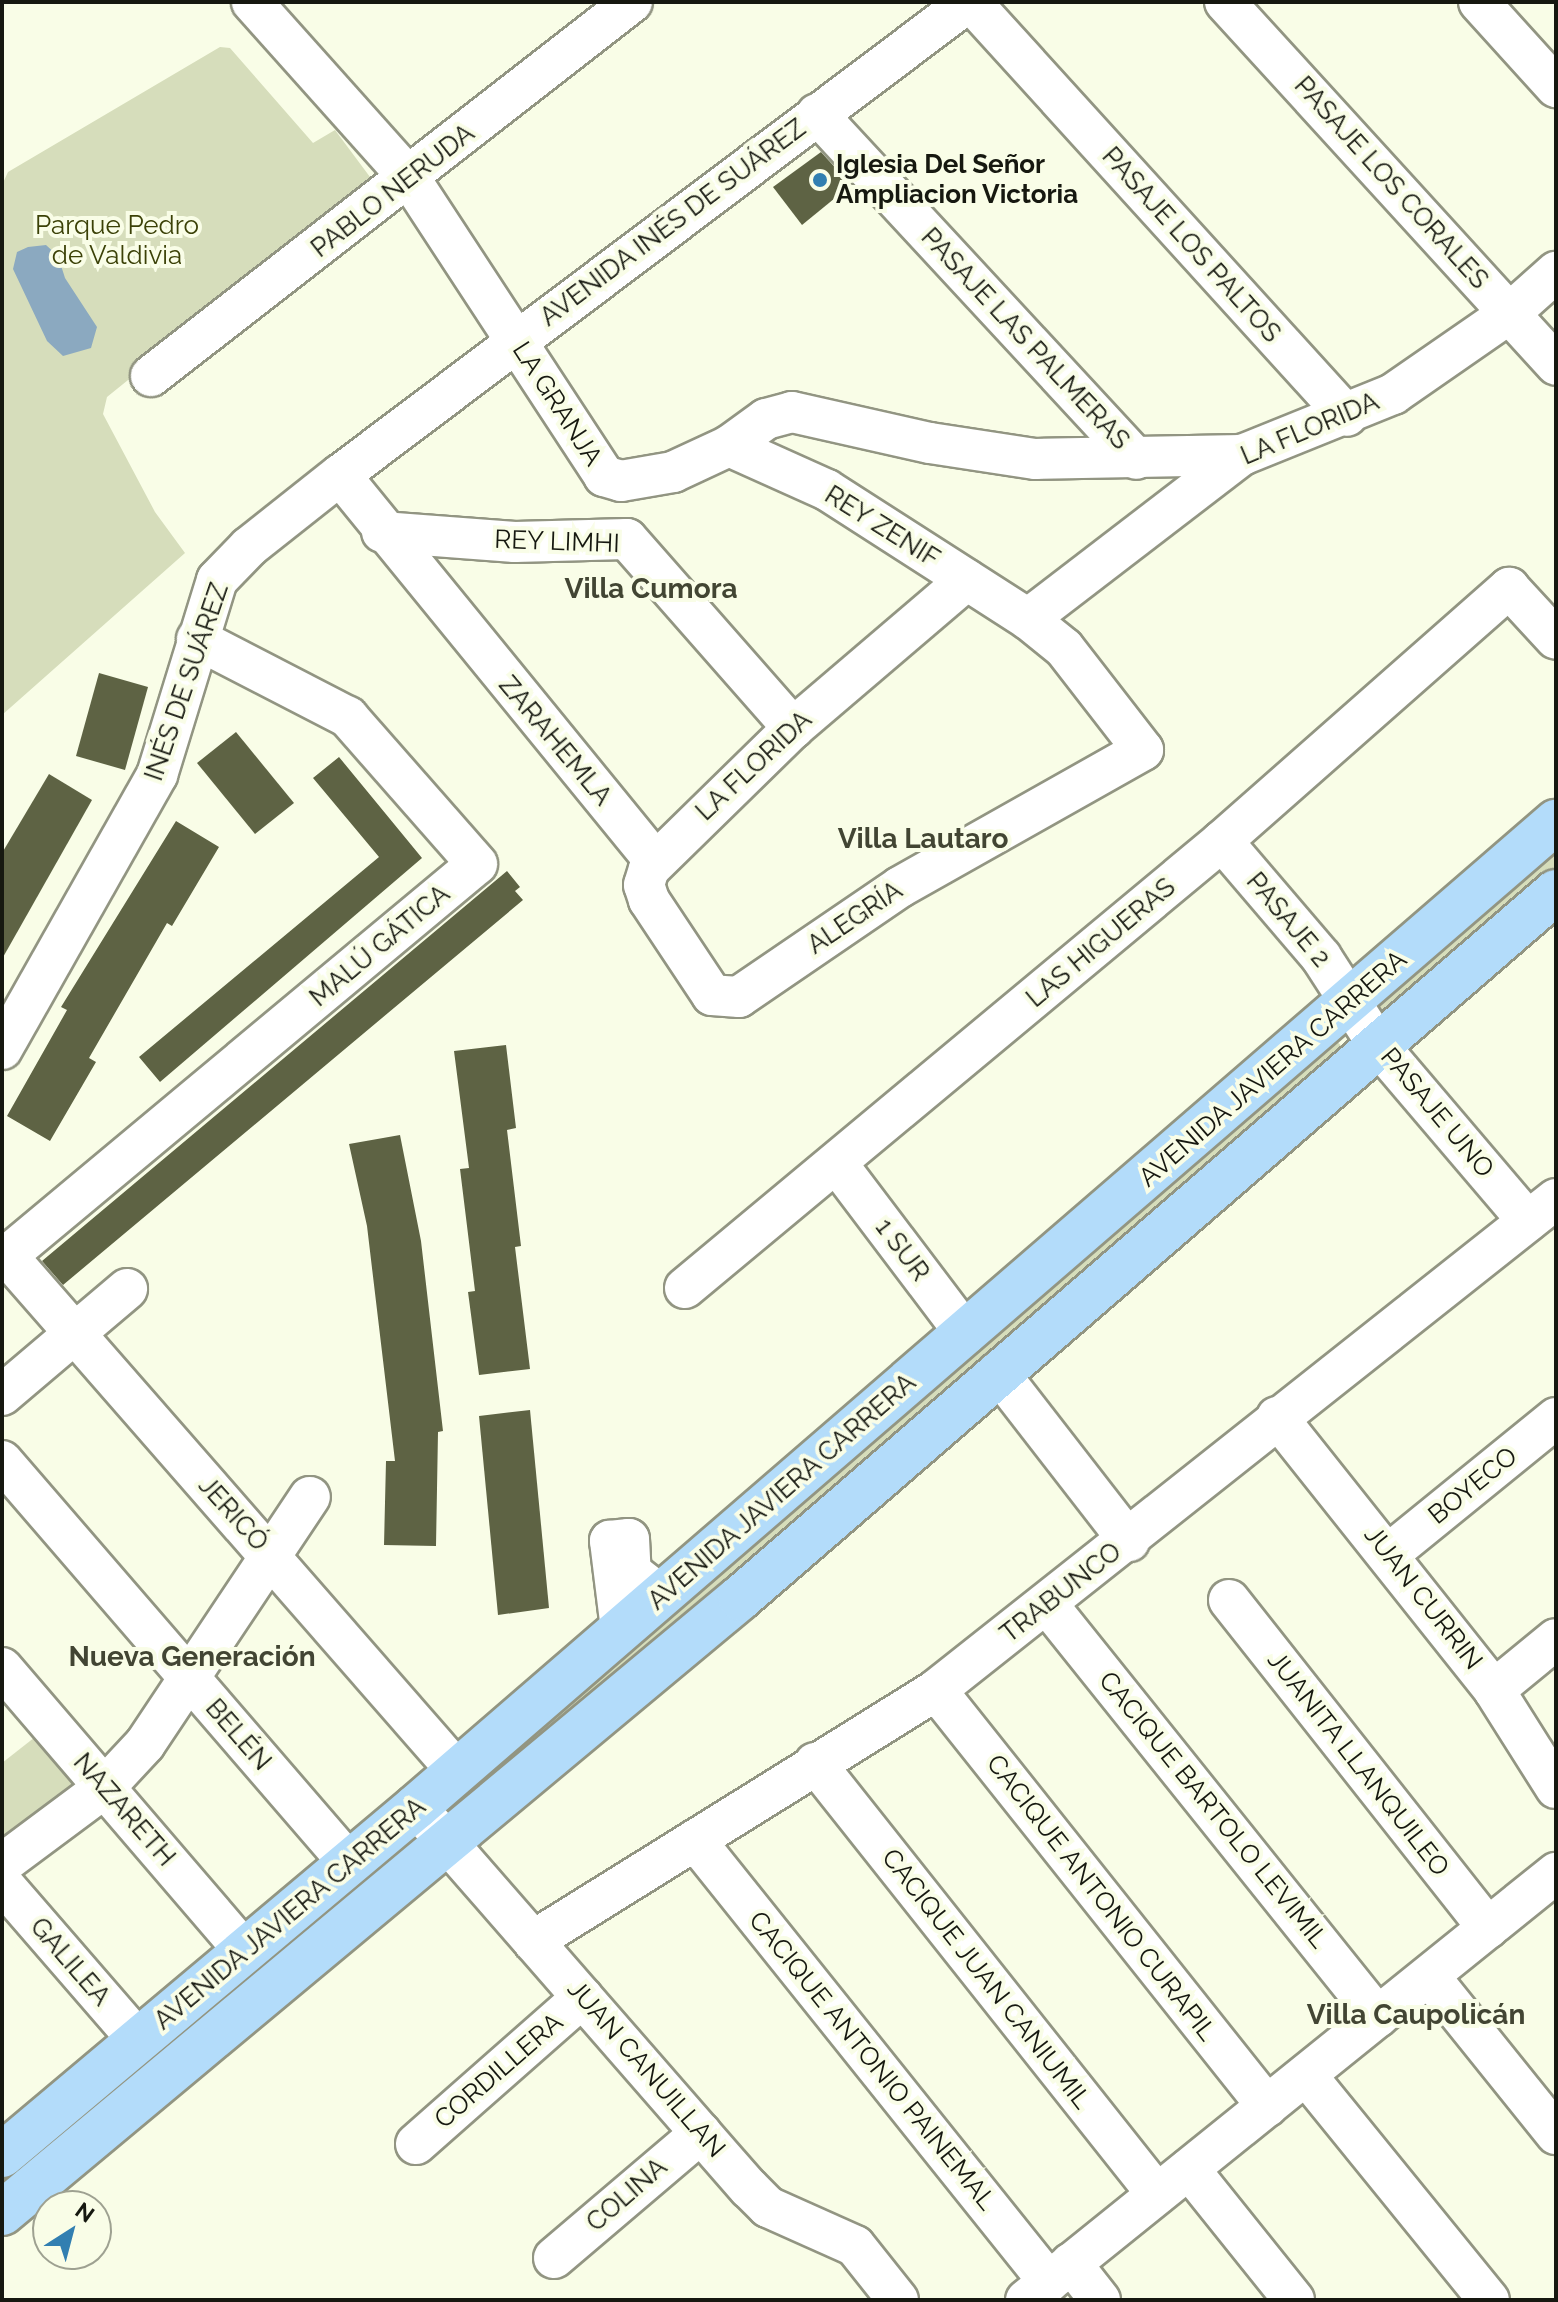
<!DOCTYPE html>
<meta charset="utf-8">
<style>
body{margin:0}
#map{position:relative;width:1558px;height:2302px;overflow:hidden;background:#f9fde7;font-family:Raleway,sans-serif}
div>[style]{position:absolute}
.green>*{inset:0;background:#d6ddbb}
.water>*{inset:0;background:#8ba9c0}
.building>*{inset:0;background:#5e6344}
.roads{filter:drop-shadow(2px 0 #929582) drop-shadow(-2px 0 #929582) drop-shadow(0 2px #929582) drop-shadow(0 -2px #929582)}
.minor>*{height:40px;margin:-20px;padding:0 20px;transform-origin:20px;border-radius:20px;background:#fff}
.major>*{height:44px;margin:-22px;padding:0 22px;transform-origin:22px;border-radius:22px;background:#b3dcfa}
.dots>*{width:22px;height:22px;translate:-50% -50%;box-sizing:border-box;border:4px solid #f9fde7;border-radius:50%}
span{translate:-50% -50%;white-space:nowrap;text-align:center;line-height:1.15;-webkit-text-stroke:8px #f9fde7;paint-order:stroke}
.poi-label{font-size:26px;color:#161810;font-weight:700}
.left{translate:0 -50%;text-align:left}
.street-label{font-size:26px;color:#161810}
.park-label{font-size:26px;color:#3b4107}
.neighbourhood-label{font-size:28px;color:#424533;font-weight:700}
.frame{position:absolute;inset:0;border:4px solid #161810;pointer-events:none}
.north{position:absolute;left:32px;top:2190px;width:80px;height:80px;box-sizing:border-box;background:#f9fde7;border:2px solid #9ea191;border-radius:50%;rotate:36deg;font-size:22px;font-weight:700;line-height:32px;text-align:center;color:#161810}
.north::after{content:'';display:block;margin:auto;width:28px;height:36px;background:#327fb1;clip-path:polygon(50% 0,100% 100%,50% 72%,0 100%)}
</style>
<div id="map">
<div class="green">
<i style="clip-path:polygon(220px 47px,230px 48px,313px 143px,335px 130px,370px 177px,367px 187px,107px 397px,103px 414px,155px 512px,185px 553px,2px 715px,2px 185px,8px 172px)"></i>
<i style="clip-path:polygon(1556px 835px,1556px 868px,1382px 1021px,1366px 1001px)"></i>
<i style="clip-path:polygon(1330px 1034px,1349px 1054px,453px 1827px,437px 1806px)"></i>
<i style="clip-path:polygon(44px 1730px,87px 1783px,2px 1848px,2px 1763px)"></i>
</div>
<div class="water">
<i style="clip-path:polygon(28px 247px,46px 245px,58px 256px,65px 278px,97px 327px,91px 348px,63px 356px,47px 341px,13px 269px,17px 252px)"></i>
</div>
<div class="building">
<i style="clip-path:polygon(821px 152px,851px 185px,802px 225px,773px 187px)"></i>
<i style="clip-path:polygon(99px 673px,148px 687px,125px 770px,76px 756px)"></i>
<i style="clip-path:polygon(236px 732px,294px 803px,255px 834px,197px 763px)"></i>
<i style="clip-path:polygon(339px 757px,422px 858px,160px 1082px,139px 1057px,379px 857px,313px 778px)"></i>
<i style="clip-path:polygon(49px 774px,92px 800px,2px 959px,2px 853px)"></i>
<i style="clip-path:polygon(176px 821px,219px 847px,172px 926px,167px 923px,89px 1058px,96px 1062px,50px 1141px,7px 1116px,67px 1010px,61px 1007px)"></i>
<i style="clip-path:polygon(507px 871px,520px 887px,515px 891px,523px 900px,63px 1285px,42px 1261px)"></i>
<i style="clip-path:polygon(506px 1045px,516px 1128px,507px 1130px,521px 1246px,515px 1247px,530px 1369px,479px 1375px,468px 1292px,475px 1291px,460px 1169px,469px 1168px,454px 1051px)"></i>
<i style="clip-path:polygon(400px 1135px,421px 1241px,443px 1431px,438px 1432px,436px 1546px,384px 1545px,386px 1461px,395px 1461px,367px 1226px,349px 1144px)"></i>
<i style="clip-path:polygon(530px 1410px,549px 1608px,498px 1615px,479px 1416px)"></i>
</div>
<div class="roads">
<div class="minor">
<i style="left:252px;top:2px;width:237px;rotate:48.2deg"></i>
<i style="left:410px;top:179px;width:355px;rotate:56.8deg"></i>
<i style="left:604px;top:476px;width:18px;rotate:16deg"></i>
<i style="left:621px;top:481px;width:53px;rotate:-9.8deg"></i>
<i style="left:673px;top:472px;width:62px;rotate:-24.9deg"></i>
<i style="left:729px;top:446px;width:46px;rotate:-36.1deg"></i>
<i style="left:766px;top:419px;width:27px;rotate:-15deg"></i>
<i style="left:792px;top:412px;width:141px;rotate:12.7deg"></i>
<i style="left:930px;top:443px;width:106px;rotate:8.7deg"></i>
<i style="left:1035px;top:459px;width:207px;rotate:-1.1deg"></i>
<i style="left:971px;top:2px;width:559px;rotate:47.75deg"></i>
<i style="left:1225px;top:2px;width:491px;rotate:47.6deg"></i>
<i style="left:1479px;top:2px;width:115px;rotate:47.8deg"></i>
<i style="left:817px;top:114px;width:470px;rotate:47.2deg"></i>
<i style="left:151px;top:376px;width:609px;rotate:-37.87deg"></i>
<i style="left:729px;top:446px;width:107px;rotate:24.2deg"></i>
<i style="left:827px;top:490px;width:239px;rotate:32.7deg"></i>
<i style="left:1028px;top:619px;width:46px;rotate:38.9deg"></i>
<i style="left:1064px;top:648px;width:129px;rotate:52.2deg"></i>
<i style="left:1143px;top:750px;width:279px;rotate:150.6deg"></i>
<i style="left:900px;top:887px;width:195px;rotate:145.7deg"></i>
<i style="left:739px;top:997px;width:27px;rotate:-176deg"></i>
<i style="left:712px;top:995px;width:114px;rotate:-123.6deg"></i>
<i style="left:649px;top:900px;width:16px;rotate:-108deg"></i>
<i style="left:644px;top:885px;width:17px;rotate:-73deg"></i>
<i style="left:649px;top:869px;width:202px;rotate:-44.4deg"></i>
<i style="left:793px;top:728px;width:228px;rotate:-40.5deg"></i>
<i style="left:340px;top:475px;width:498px;rotate:50.8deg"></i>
<i style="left:382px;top:532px;width:133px;rotate:4.3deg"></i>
<i style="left:515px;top:542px;width:112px;rotate:-1.5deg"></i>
<i style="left:627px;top:539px;width:252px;rotate:48.7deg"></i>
<i style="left:1028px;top:619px;width:270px;rotate:-37.5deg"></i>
<i style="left:1242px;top:455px;width:163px;rotate:-22deg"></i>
<i style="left:1393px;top:394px;width:142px;rotate:-34.7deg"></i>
<i style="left:1510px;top:313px;width:62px;rotate:-41.7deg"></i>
<i style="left:1222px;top:841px;width:153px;rotate:49.5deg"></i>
<i style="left:1321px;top:957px;width:105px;rotate:57.1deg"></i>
<i style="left:1378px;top:1045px;width:231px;rotate:49.6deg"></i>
<i style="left:2px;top:1049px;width:315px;rotate:-60.5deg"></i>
<i style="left:157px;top:775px;width:204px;rotate:-72.9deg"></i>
<i style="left:217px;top:580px;width:46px;rotate:-45.9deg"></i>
<i style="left:249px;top:547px;width:116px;rotate:-38.4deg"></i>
<i style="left:340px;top:475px;width:786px;rotate:-36.99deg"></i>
<i style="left:838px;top:1165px;width:212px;rotate:52.9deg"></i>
<i style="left:8px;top:1257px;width:682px;rotate:48.86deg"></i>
<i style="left:2px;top:1260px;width:618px;rotate:-39.82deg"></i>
<i style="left:477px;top:864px;width:196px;rotate:-131.3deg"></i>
<i style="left:348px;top:717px;width:170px;rotate:-152.7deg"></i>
<i style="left:685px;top:1288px;width:699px;rotate:-39.77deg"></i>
<i style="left:1222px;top:841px;width:383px;rotate:-41.4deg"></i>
<i style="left:1509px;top:588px;width:69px;rotate:47.3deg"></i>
<i style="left:998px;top:1372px;width:214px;rotate:52.2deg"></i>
<i style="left:2px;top:1395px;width:164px;rotate:-40.3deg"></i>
<i style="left:1277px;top:1417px;width:349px;rotate:51.5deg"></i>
<i style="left:1494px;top:1690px;width:116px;rotate:57.7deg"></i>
<i style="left:2px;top:1461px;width:531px;rotate:49.2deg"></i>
<i style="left:1390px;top:1553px;width:214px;rotate:-39.1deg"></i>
<i style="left:1229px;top:1600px;width:418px;rotate:51.7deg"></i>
<i style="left:1047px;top:1604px;width:529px;rotate:51.29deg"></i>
<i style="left:621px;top:1629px;width:89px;rotate:-97.1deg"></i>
<i style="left:610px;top:1541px;width:19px;rotate:-6deg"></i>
<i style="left:629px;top:1539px;width:33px;rotate:87deg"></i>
<i style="left:631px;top:1572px;width:39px;rotate:38deg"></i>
<i style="left:2px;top:1668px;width:374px;rotate:49.4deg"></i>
<i style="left:936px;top:1690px;width:532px;rotate:51.49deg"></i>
<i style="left:1494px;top:1690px;width:80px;rotate:-39.4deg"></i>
<i style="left:815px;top:1763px;width:550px;rotate:51.57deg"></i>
<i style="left:425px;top:1817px;width:493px;rotate:48.9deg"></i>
<i style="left:749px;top:2188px;width:27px;rotate:45deg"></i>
<i style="left:768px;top:2207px;width:95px;rotate:24.1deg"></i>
<i style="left:855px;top:2246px;width:69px;rotate:51.5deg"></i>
<i style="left:695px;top:1840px;width:566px;rotate:51.31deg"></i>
<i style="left:2px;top:1864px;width:127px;rotate:-36.7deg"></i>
<i style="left:104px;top:1788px;width:60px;rotate:-47deg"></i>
<i style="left:145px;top:1744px;width:297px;rotate:-56.3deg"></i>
<i style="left:2px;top:1883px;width:209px;rotate:49.1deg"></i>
<i style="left:533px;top:1941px;width:475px;rotate:-31.9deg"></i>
<i style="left:936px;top:1690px;width:791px;rotate:-38.38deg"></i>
<i style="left:1429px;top:1976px;width:203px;rotate:51.2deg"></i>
<i style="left:1306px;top:2075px;width:290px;rotate:50.9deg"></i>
<i style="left:416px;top:2144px;width:222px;rotate:-41.4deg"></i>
<i style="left:1189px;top:2169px;width:168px;rotate:51.3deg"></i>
<i style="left:554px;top:2258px;width:193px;rotate:-40.4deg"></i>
<i style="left:1071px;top:2263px;width:47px;rotate:51.9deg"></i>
<i style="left:1026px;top:2300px;width:681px;rotate:-38.86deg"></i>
</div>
<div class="major">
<i style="left:2px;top:2155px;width:541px;rotate:-40.05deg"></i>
<i style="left:416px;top:1807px;width:1507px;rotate:-40.83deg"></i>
<i style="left:2px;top:2213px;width:961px;rotate:-39.81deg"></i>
<i style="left:740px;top:1598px;width:1079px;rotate:-40.87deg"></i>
</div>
</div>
<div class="dots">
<i style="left:820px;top:180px;background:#327fb1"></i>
</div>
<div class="poi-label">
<span class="left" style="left:836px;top:180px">Iglesia Del Señor<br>Ampliacion Victoria</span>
</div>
<div class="street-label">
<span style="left:1391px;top:183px;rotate:48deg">PASAJE LOS CORALES</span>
<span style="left:393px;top:191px;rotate:-38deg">PABLO NERUDA</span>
<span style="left:673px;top:223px;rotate:-37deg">AVENIDA INÉS DE SUÁREZ</span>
<span style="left:1191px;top:245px;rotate:48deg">PASAJE LOS PALTOS</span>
<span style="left:1025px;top:339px;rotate:47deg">PASAJE LAS PALMERAS</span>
<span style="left:557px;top:404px;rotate:57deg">LA GRANJA</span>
<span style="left:1310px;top:429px;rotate:-23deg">LA FLORIDA</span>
<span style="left:882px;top:527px;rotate:32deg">REY ZENIF</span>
<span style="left:557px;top:542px;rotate:2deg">REY LIMHI</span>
<span style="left:187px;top:682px;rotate:-71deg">INÉS DE SUÁREZ</span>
<span style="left:555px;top:741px;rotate:50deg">ZARAHEMLA</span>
<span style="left:754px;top:766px;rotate:-43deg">LA FLORIDA</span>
<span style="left:855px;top:918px;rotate:-34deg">ALEGRÍA</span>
<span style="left:1288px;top:920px;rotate:50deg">PASAJE 2</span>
<span style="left:1101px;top:943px;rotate:-40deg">LAS HIGUERAS</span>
<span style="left:380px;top:946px;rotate:-40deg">MALÚ GÁTICA</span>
<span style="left:1273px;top:1069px;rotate:-41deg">AVENIDA JAVIERA CARRERA</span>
<span style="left:1437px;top:1113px;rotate:50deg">PASAJE UNO</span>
<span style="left:902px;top:1250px;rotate:53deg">1 SUR</span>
<span style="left:1473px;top:1486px;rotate:-39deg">BOYECO</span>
<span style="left:782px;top:1492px;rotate:-41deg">AVENIDA JAVIERA CARRERA</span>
<span style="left:233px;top:1514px;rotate:48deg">JERICÓ</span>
<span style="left:1061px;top:1593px;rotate:-38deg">TRABUNCO</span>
<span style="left:1423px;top:1598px;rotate:52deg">JUAN CURRIN</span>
<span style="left:238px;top:1735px;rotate:49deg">BELÉN</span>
<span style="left:1358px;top:1764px;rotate:52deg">JUANITA LLANQUILEO</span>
<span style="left:124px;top:1810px;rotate:49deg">NAZARETH</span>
<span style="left:1213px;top:1810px;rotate:51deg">CACIQUE BARTOLO LEVIMIL</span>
<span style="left:1101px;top:1898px;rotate:52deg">CACIQUE ANTONIO CURAPIL</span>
<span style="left:290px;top:1914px;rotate:-40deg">AVENIDA JAVIERA CARRERA</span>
<span style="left:70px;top:1962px;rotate:49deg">GALILEA</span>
<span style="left:986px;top:1979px;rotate:52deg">CACIQUE JUAN CANIUMIL</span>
<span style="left:872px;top:2061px;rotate:51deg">CACIQUE ANTONIO PAINEMAL</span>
<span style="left:646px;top:2069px;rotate:49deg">JUAN CANUILLAN</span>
<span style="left:499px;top:2071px;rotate:-41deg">CORDILLERA</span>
<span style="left:627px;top:2195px;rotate:-41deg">COLINA</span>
</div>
<div class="park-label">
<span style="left:117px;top:241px">Parque Pedro<br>de Valdivia</span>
</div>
<div class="neighbourhood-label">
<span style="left:651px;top:589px">Villa Cumora</span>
<span style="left:923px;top:839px">Villa Lautaro</span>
<span style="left:192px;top:1657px">Nueva Generación</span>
<span style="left:1416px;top:2015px">Villa Caupolicán</span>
</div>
<div class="frame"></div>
<div class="north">N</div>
</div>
